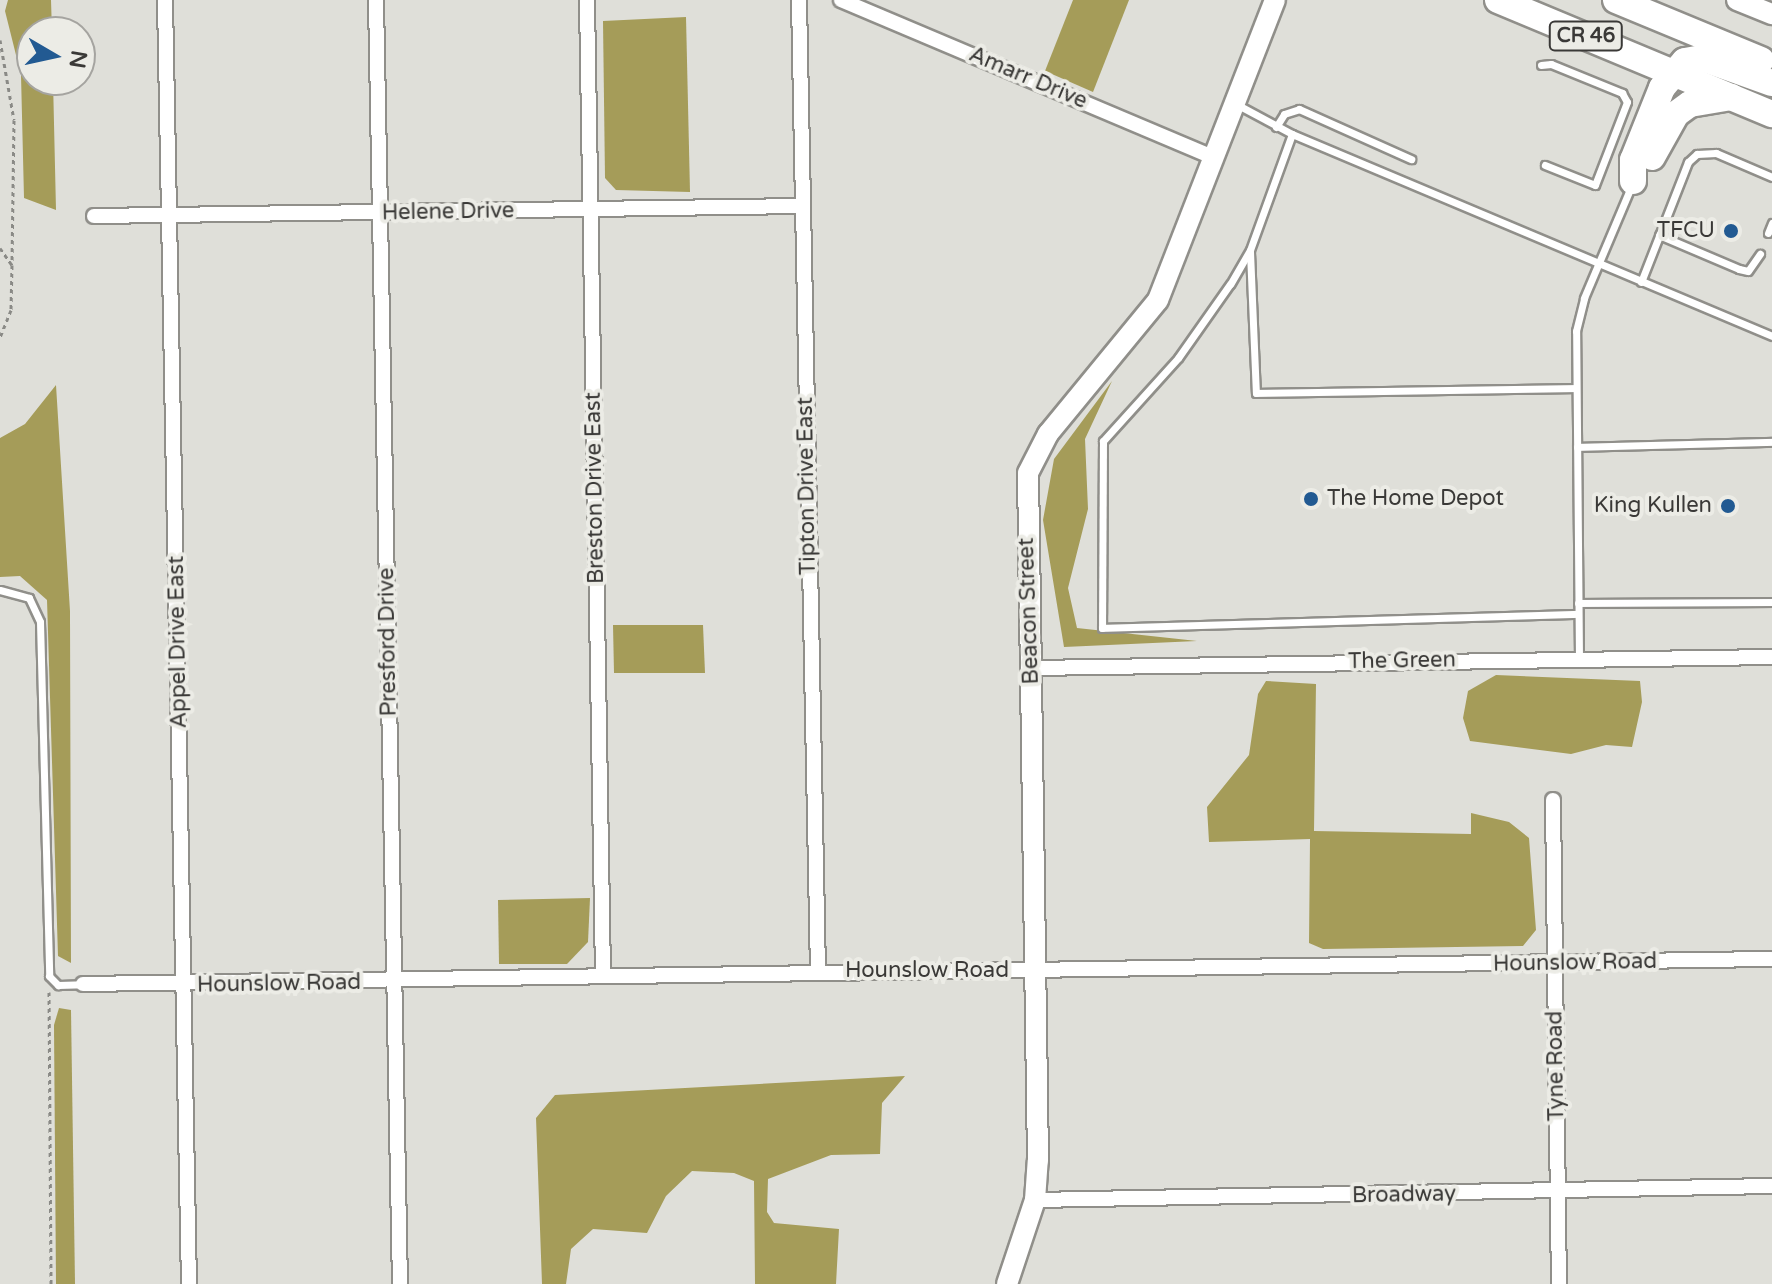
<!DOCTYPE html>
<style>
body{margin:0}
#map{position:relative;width:1772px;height:1284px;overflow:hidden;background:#dfdfd9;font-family:"Varela Round",sans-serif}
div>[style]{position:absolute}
.forest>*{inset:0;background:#a59c59}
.path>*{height:3px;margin-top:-1.5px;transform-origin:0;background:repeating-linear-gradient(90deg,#8a8a86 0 4px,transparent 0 8px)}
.roads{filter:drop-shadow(2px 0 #908f8a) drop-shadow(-2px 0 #908f8a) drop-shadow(0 2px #908f8a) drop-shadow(0 -2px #908f8a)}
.lane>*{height:7px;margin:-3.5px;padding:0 3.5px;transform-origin:3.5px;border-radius:3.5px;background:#fff}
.street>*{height:14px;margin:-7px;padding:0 7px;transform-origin:7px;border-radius:7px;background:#fff}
.secondary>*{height:20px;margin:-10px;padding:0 10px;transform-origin:10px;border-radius:10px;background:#fff}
.highway>*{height:26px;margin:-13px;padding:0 13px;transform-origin:13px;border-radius:13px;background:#fff}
.dots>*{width:22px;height:22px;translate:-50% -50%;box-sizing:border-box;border:4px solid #ecece6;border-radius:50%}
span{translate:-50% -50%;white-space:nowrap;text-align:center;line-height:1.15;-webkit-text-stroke:8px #ecece6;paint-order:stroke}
.shield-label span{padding:2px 6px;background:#ecece6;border:2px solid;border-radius:6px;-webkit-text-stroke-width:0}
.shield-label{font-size:20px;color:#3a3937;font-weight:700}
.street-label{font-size:22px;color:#3a3937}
.poi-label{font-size:22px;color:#3a3937}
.right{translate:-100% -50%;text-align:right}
.left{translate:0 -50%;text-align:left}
.north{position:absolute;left:16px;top:16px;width:80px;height:80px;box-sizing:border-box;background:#ecece6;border:2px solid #a5a4a0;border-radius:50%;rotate:99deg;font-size:22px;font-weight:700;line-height:32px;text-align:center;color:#3a3937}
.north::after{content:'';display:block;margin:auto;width:28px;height:36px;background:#225a92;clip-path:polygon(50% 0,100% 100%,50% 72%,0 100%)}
</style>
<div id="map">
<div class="forest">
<i style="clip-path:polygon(8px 0,51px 0,52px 32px,32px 32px,32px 80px,53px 80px,56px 210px,24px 198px,21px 75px,5px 11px)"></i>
<i style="clip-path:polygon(1073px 0,1129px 0,1093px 92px,1045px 71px)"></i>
<i style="clip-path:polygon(686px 17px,690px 192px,616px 190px,605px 178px,603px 21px)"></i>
<i style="clip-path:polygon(1112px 381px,1085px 439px,1088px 509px,1068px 588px,1077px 628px,1197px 641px,1064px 647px,1043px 520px,1054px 459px)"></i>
<i style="clip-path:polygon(56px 385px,70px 611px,71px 963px,58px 956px,47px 600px,20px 576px,0 577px,0 438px,25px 424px)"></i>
<i style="clip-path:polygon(613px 625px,703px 625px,705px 673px,614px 673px)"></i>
<i style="clip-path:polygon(1496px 675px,1640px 681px,1642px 702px,1632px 747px,1606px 745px,1571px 754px,1470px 741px,1463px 718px,1468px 691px)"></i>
<i style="clip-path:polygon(1266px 681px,1316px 684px,1314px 831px,1471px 834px,1471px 813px,1509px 822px,1529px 838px,1536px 930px,1523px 946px,1323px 949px,1309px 943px,1310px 839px,1209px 842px,1207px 807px,1249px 755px,1258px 694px)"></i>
<i style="clip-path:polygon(590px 898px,588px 942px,567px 964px,499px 964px,498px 900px)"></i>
<i style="clip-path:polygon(59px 1008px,71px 1010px,75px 1284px,56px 1284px,54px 1025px)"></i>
<i style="clip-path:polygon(905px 1076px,882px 1103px,880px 1154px,831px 1155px,768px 1179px,767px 1212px,774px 1223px,839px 1229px,836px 1284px,755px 1284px,754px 1181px,734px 1173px,692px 1171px,666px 1196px,647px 1233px,593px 1229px,571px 1249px,566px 1284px,542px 1284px,536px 1118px,555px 1095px)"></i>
</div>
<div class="path">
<i style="left:0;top:40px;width:81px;rotate:80.1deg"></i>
<i style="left:14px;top:120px;width:145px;rotate:90.8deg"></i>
<i style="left:0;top:248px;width:21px;rotate:55deg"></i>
<i style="left:12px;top:265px;width:45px;rotate:91.3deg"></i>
<i style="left:11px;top:310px;width:29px;rotate:112deg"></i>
<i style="left:49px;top:992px;width:292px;rotate:89.6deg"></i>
</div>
<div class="roads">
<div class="lane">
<i style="left:1541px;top:65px;width:10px;rotate:-6deg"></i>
<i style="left:1551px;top:64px;width:77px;rotate:22.2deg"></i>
<i style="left:1622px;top:93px;width:10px;rotate:61deg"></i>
<i style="left:1627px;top:102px;width:89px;rotate:111.1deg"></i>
<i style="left:1595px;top:185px;width:54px;rotate:-158.2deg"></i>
<i style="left:1238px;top:105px;width:61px;rotate:28.2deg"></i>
<i style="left:1292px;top:134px;width:521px;rotate:22.82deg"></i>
<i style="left:1276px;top:127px;width:15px;rotate:-58deg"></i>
<i style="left:1284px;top:114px;width:16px;rotate:-18deg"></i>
<i style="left:1299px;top:109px;width:123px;rotate:24.1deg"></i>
<i style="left:1292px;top:134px;width:123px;rotate:109.9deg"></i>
<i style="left:1250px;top:250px;width:39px;rotate:120deg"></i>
<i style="left:1230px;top:284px;width:90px;rotate:125.1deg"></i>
<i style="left:1178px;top:358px;width:112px;rotate:132.1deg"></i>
<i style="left:1103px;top:441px;width:187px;rotate:90.3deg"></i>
<i style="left:1102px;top:628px;width:476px;rotate:-1.7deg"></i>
<i style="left:1768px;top:233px;width:11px;rotate:-68deg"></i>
<i style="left:1659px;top:235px;width:87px;rotate:23deg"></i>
<i style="left:1739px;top:269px;width:9px;rotate:13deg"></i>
<i style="left:1748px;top:271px;width:21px;rotate:-55deg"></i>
<i style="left:1250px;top:252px;width:141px;rotate:87.6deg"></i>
<i style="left:1256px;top:393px;width:320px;rotate:-0.9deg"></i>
<i style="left:1641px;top:282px;width:129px;rotate:-68.6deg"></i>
<i style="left:1688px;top:162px;width:12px;rotate:-42deg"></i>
<i style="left:1697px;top:154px;width:19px;rotate:-3deg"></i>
<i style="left:1716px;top:153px;width:61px;rotate:23.2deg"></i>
<i style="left:1577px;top:447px;width:195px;rotate:-1.5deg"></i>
<i style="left:0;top:590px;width:30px;rotate:15deg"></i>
<i style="left:29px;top:598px;width:26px;rotate:65deg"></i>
<i style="left:40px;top:622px;width:354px;rotate:88.5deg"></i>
<i style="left:49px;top:976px;width:13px;rotate:45deg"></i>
<i style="left:58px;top:985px;width:25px;rotate:-2deg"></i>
<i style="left:1578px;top:603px;width:194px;rotate:-0.3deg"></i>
<i style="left:1579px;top:658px;width:327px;rotate:-90.5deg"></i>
<i style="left:1576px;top:331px;width:34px;rotate:-76deg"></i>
<i style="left:1584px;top:298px;width:121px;rotate:-67.1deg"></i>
</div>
<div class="street">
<i style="left:165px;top:0;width:1284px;rotate:88.93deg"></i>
<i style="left:376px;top:0;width:1284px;rotate:88.93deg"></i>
<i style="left:587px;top:0;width:976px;rotate:89.06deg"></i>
<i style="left:799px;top:0;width:972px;rotate:88.88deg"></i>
<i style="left:841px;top:0;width:406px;rotate:22.9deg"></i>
<i style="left:94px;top:216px;width:708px;rotate:-0.81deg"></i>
<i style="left:1032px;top:668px;width:740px;rotate:-0.85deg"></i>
<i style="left:1553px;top:800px;width:484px;rotate:89.3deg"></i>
<i style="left:83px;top:984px;width:1689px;rotate:-0.85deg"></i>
<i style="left:1035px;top:1200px;width:737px;rotate:-1.09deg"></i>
</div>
<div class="secondary">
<i style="left:1737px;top:0;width:38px;rotate:22deg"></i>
<i style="left:1007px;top:1284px;width:89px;rotate:-71.6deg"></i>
<i style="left:1035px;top:1200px;width:39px;rotate:-86deg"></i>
<i style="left:1038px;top:1161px;width:688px;rotate:-90.83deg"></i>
<i style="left:1028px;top:473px;width:44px;rotate:-62.9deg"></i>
<i style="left:1048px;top:434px;width:173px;rotate:-50.6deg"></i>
<i style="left:1158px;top:300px;width:322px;rotate:-68.7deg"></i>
</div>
<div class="highway">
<i style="left:1498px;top:0;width:297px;rotate:22.6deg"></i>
<i style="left:1616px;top:0;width:157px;rotate:22.5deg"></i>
<i style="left:1652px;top:157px;width:49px;rotate:-60.8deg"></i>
<i style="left:1676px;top:114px;width:17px;rotate:-36deg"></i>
<i style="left:1690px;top:104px;width:42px;rotate:-9.7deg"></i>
<i style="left:1633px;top:181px;width:21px;rotate:-90deg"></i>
<i style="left:1633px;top:160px;width:78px;rotate:-68.1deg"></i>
<i style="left:1662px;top:88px;width:35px;rotate:-50deg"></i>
<i style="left:1685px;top:61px;width:17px;rotate:-10deg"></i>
<i style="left:1702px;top:58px;width:74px;rotate:19.7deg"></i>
</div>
</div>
<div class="dots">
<i style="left:1731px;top:231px;background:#225a92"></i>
<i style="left:1311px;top:499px;background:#225a92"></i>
<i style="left:1728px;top:506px;background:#225a92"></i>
</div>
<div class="shield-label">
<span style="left:1586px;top:36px">CR 46</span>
</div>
<div class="street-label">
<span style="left:1028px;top:78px;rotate:23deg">Amarr Drive</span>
<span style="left:448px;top:212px;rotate:-1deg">Helene Drive</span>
<span style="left:807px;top:486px;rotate:-91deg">Tipton Drive East</span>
<span style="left:595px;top:488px;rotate:-91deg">Breston Drive East</span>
<span style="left:1029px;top:611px;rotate:-92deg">Beacon Street</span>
<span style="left:178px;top:642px;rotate:-91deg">Appel Drive East</span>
<span style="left:388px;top:642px;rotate:-91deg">Presford Drive</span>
<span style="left:1402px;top:661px;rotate:-1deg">The Green</span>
<span style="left:1575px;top:963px;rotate:-1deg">Hounslow Road</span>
<span style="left:927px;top:971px">Hounslow Road</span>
<span style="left:279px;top:984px;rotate:-1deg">Hounslow Road</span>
<span style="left:1556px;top:1066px;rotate:-91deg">Tyne Road</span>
<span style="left:1404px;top:1195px;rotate:-1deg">Broadway</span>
</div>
<div class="poi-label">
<span class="right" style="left:1715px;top:231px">TFCU</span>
<span class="left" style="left:1327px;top:499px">The Home Depot</span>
<span class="right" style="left:1712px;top:506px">King Kullen</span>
</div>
<div class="north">N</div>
</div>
